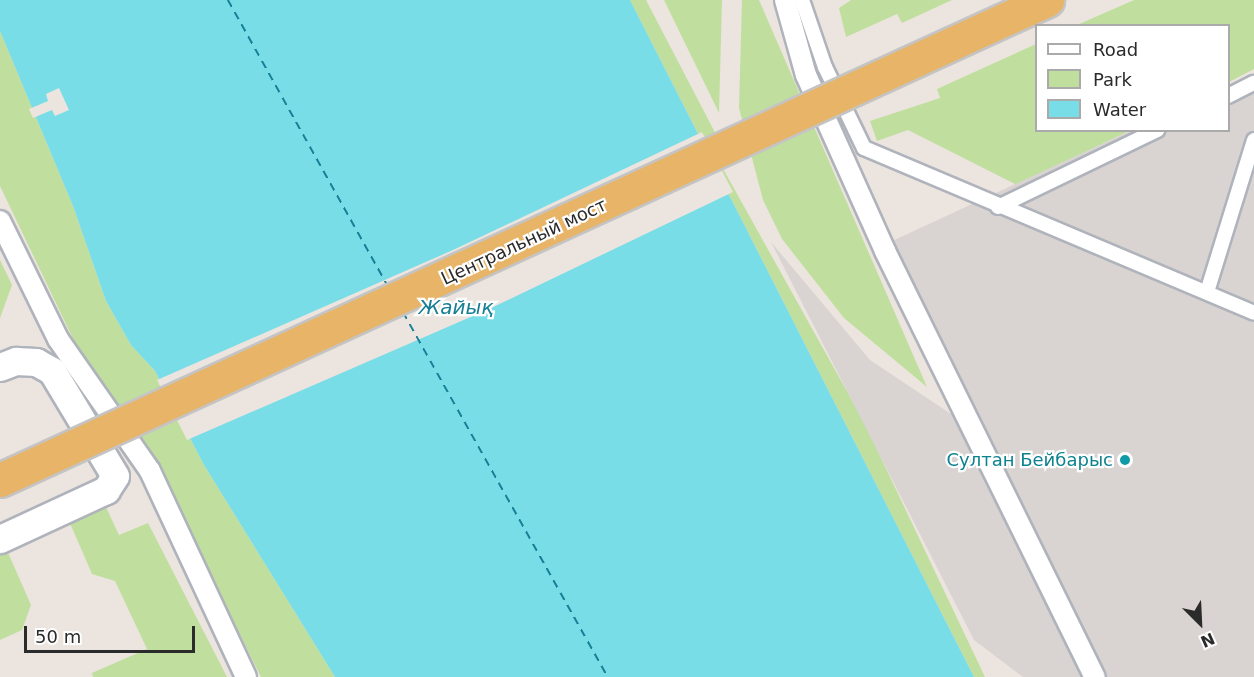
<!DOCTYPE html>
<meta charset="utf-8">
<style>
body{margin:0}
#map{position:relative;width:1254px;height:677px;overflow:hidden;background:#ece4de;font-family:"DejaVu Sans",sans-serif}
div>[style]{position:absolute}
.green>*{inset:0;background:#c0df9e}
.plaza>*{inset:0;background:#d9d4d1}
.water>*{inset:0;background:#78dde7}
.pier>*{inset:0;background:#ece4de}
.ferry>*{height:1.5px;margin-top:-0.75px;transform-origin:0;background:repeating-linear-gradient(90deg,#167f95 0 8px,transparent 0 14px)}
.roads{filter:drop-shadow(2px 0 #afb3bb) drop-shadow(-2px 0 #afb3bb) drop-shadow(0 2px #afb3bb) drop-shadow(0 -2px #afb3bb)}
.service>*{height:14px;margin:-7px;padding:0 7px;transform-origin:7px;border-radius:7px;background:#fff}
.pedestrian>*{height:20px;margin:-10px;padding:0 10px;transform-origin:10px;border-radius:10px;background:#fff}
.minor>*{height:27px;margin:-13.5px;padding:0 13.5px;transform-origin:13.5px;border-radius:13.5px;background:#fff}
.bridges{filter:drop-shadow(2px 0 #c4c4c4) drop-shadow(-2px 0 #c4c4c4) drop-shadow(0 2px #c4c4c4) drop-shadow(0 -2px #c4c4c4)}
.primary-bridge>*{height:33px;margin:-16.5px;padding:0 16.5px;transform-origin:16.5px;border-radius:16.5px;background:#e8b467}
.dots>*{width:16px;height:16px;translate:-50% -50%;box-sizing:border-box;border:3px solid #fff;border-radius:50%}
span{translate:-50% -50%;white-space:nowrap;text-align:center;line-height:1.15;-webkit-text-stroke:4.5px #fff;paint-order:stroke}
.street-label{font-size:18px;color:#2b2b2b}
.culture-label{font-size:18px;color:#0d838f}
.right{translate:-100% -50%;text-align:right}
.water-label{font-size:20px;color:#167f95;font-style:italic}
.legend{position:absolute;left:1035px;top:24px;width:195px;height:108px;box-sizing:border-box;background:#fff;border:2px solid #aaa;margin:0;padding:8px 10px;list-style:none;font-size:18px;color:#2b2b2b}
.legend li{display:flex;align-items:center;gap:12px;height:30px}
.legend b{width:30px;border:2px solid #aaa}
.north{position:absolute;left:1170px;top:593px;width:60px;height:60px;-webkit-text-stroke:4px #fff;paint-order:stroke;rotate:156deg;font-size:16px;font-weight:700;line-height:24px;text-align:center;color:#2b2b2b}
.north::after{content:'';display:block;margin:auto;width:21px;height:27px;background:#2b2b2b;clip-path:polygon(50% 0,100% 100%,50% 72%,0 100%)}
.scale{position:absolute;left:24px;top:626px;width:171px;height:27px;box-sizing:border-box;border:3px solid #2b2b2b;border-top:0;padding-left:8px;font-size:18px;line-height:21px;white-space:nowrap;color:#2b2b2b;-webkit-text-stroke:4px #fff;paint-order:stroke}
</style>
<div id="map">
<div class="green">
<i style="clip-path:polygon(630px 0,646px 0,721px 144px,712px 149px,863px 420px,985px 677px,974px 677px)"></i>
<i style="clip-path:polygon(664px 0,722px 0,719px 113px)"></i>
<i style="clip-path:polygon(742px 0,759px 0,927px 387px,844px 318px,782px 239px,763px 200px,739px 108px)"></i>
<i style="clip-path:polygon(851px 0,952px 0,902px 23px,897px 14px,846px 37px,839px 8px)"></i>
<i style="clip-path:polygon(1134px 0,1254px 0,1254px 69px,1229px 82px,1228px 26px,1077px 25px)"></i>
<i style="clip-path:polygon(0 31px,73px 206px,106px 301px,131px 345px,155px 371px,204px 465px,335px 677px,261px 677px,154px 462px,86px 366px,0 186px)"></i>
<i style="clip-path:polygon(1036px 44px,1036px 130px,1129px 131px,1017px 185px,908px 130px,877px 141px,870px 121px,940px 98px,937px 89px)"></i>
<i style="clip-path:polygon(0 260px,12px 285px,0 318px)"></i>
<i style="clip-path:polygon(105px 505px,119px 535px,148px 523px,227px 677px,93px 677px,92px 673px,147px 649px,115px 581px,92px 574px,69px 521px)"></i>
<i style="clip-path:polygon(6px 548px,31px 605px,22px 630px,0 640px,0 551px)"></i>
</div>
<div class="plaza">
<i style="clip-path:polygon(1254px 73px,1254px 677px,1102px 677px,888px 243px,1130px 131px,1228px 130px,1229px 85px)"></i>
<i style="clip-path:polygon(771px 242px,870px 360px,972px 428px,1095px 677px,1023px 677px,974px 640px)"></i>
</div>
<div class="water">
<i style="clip-path:polygon(0 0,630px 0,974px 677px,335px 677px,204px 465px,155px 371px,131px 345px,106px 301px,73px 206px,0 31px)"></i>
</div>
<div class="pier">
<i style="clip-path:polygon(59px 88px,69px 110px,55px 116px,52px 110px,33px 118px,29px 109px,48px 101px,46px 94px)"></i>
<i style="clip-path:polygon(702px 132px,733px 192px,489px 309px,187px 440px,157px 380px,453px 250px)"></i>
</div>
<div class="ferry">
<i style="left:228px;top:0;width:325px;rotate:60.8deg"></i>
<i style="left:403px;top:312px;width:419px;rotate:60.7deg"></i>
</div>
<div class="roads">
<div class="service">
<i style="left:802px;top:0;width:71px;rotate:71.1deg"></i>
<i style="left:825px;top:67px;width:90px;rotate:64.3deg"></i>
<i style="left:864px;top:148px;width:423px;rotate:22.9deg"></i>
<i style="left:1228px;top:96px;width:29px;rotate:-27deg"></i>
<i style="left:998px;top:207px;width:177px;rotate:-25.8deg"></i>
<i style="left:1207px;top:292px;width:159px;rotate:-72.8deg"></i>
</div>
<div class="pedestrian">
<i style="left:785px;top:0;width:78px;rotate:74.4deg"></i>
<i style="left:806px;top:75px;width:193px;rotate:65.8deg"></i>
<i style="left:885px;top:251px;width:475px;rotate:63.8deg"></i>
<i style="left:0;top:221px;width:131px;rotate:63.8deg"></i>
<i style="left:58px;top:339px;width:161px;rotate:55.1deg"></i>
<i style="left:150px;top:471px;width:227px;rotate:65deg"></i>
</div>
<div class="minor">
<i style="left:0;top:367px;width:17px;rotate:-21deg"></i>
<i style="left:16px;top:361px;width:20px;rotate:3deg"></i>
<i style="left:36px;top:362px;width:18px;rotate:29deg"></i>
<i style="left:52px;top:371px;width:122px;rotate:59deg"></i>
<i style="left:115px;top:476px;width:17px;rotate:123deg"></i>
<i style="left:106px;top:490px;width:117px;rotate:155.2deg"></i>
</div>
</div>
<div class="bridges">
<div class="primary-bridge">
<i style="left:0;top:480px;width:1152px;rotate:-24.63deg"></i>
</div>
</div>
<div class="dots">
<i style="left:1125px;top:460px;background:#0f9aa8"></i>
</div>
<div class="street-label">
<span style="left:524px;top:242px;rotate:-25deg">Центральный мост</span>
</div>
<div class="culture-label">
<span class="right" style="left:1113px;top:460px">Султан Бейбарыс</span>
</div>
<div class="water-label">
<span style="left:456px;top:307px">Жайық</span>
</div>
<ul class="legend">
<li><b style="height:8px;background:#fff"></b>Road</li>
<li><b style="height:16px;background:#c0df9e"></b>Park</li>
<li><b style="height:16px;background:#78dde7"></b>Water</li>
</ul>
<div class="north">N</div>
<div class="scale">50 m</div>
</div>
